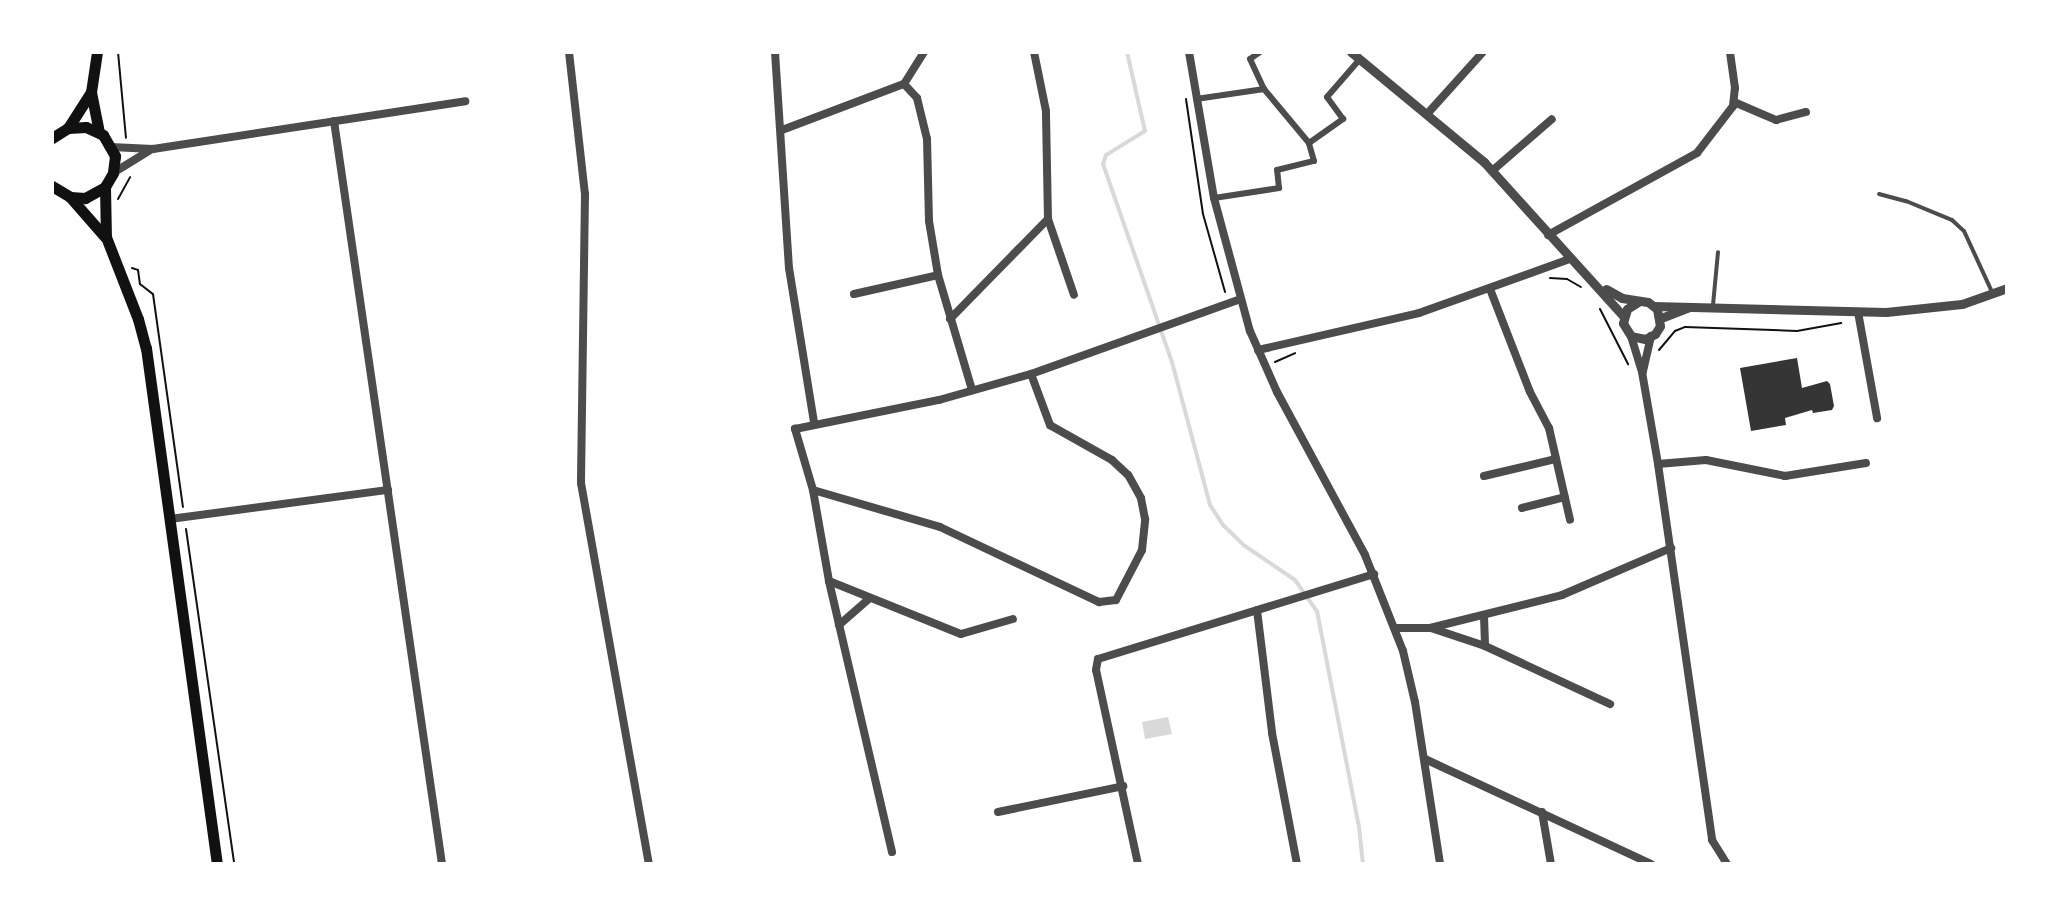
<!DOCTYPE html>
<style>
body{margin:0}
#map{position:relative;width:2059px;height:916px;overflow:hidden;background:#fff;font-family:Ubuntu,sans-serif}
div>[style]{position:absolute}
.water>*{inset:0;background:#d9d9d9}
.stream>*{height:4px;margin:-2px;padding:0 2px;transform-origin:2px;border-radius:2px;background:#d9d9d9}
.building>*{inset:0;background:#353535}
.path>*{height:2px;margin:-1px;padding:0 1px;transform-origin:1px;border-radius:1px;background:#111}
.service>*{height:4px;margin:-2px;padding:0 2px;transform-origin:2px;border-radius:2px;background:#4c4c4c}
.pedestrian>*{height:6px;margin:-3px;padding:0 3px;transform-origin:3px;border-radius:3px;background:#4c4c4c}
.minor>*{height:8px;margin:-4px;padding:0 4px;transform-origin:4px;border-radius:4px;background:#4c4c4c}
.tertiary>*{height:9px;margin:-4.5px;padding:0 4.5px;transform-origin:4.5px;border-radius:4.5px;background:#4c4c4c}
.secondary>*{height:11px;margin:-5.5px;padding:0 5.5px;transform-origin:5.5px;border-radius:5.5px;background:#111}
span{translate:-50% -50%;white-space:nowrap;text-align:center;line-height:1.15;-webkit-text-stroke:8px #fff;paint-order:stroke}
.frame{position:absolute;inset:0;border:54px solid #fff;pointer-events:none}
</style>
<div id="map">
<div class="water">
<i style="clip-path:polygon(1168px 717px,1172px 734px,1145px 739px,1142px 722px)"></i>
</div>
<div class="stream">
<i style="left:1127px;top:52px;width:81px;rotate:77.2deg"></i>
<i style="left:1145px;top:131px;width:46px;rotate:148.4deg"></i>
<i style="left:1106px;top:155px;width:9px;rotate:108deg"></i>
<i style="left:1103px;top:164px;width:210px;rotate:70.8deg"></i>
<i style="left:1172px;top:362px;width:148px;rotate:75.1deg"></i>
<i style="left:1210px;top:505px;width:24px;rotate:57deg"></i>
<i style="left:1223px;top:525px;width:30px;rotate:44deg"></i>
<i style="left:1245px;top:546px;width:60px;rotate:34.2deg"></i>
<i style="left:1295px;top:580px;width:38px;rotate:55deg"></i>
<i style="left:1317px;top:611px;width:220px;rotate:79deg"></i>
<i style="left:1359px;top:827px;width:37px;rotate:84deg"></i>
</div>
<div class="building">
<i style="clip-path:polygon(1797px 358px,1802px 388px,1827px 381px,1830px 384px,1834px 406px,1832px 410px,1813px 413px,1812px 410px,1785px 418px,1786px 425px,1751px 431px,1740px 368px)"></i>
</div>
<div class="path">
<i style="left:118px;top:52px;width:86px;rotate:84.7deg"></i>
<i style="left:1186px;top:99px;width:116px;rotate:81.6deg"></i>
<i style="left:1203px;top:214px;width:81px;rotate:74.2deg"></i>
<i style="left:118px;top:199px;width:25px;rotate:-61deg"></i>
<i style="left:132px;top:268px;width:6px;rotate:18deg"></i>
<i style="left:138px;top:270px;width:14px;rotate:82deg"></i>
<i style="left:140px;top:284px;width:16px;rotate:38deg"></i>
<i style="left:153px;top:294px;width:215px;rotate:82deg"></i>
<i style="left:1550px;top:278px;width:17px;rotate:3deg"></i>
<i style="left:1567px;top:279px;width:16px;rotate:30deg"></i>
<i style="left:1600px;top:309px;width:62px;rotate:63deg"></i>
<i style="left:1659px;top:350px;width:25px;rotate:-50deg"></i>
<i style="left:1675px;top:331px;width:11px;rotate:-22deg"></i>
<i style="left:1685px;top:327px;width:112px;rotate:2deg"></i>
<i style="left:1797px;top:331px;width:45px;rotate:-10.3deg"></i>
<i style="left:1275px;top:362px;width:22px;rotate:-24deg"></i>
<i style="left:186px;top:529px;width:338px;rotate:81.8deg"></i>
</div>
<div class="service">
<i style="left:1879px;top:194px;width:28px;rotate:15deg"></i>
<i style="left:1906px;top:201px;width:50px;rotate:22.4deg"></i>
<i style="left:1952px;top:220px;width:16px;rotate:43deg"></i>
<i style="left:1964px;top:231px;width:67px;rotate:65.3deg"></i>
<i style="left:1713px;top:305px;width:53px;rotate:-84.6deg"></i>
</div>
<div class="pedestrian">
<i style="left:1260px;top:52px;width:12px;rotate:145deg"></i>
<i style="left:1250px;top:59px;width:33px;rotate:65deg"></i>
<i style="left:1196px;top:99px;width:69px;rotate:-8.4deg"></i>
<i style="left:1264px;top:89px;width:70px;rotate:50.2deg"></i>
<i style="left:1309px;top:143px;width:42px;rotate:-35.2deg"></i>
<i style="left:1343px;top:119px;width:27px;rotate:-126deg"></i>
<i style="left:1327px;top:97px;width:50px;rotate:-49deg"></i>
<i style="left:1214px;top:198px;width:66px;rotate:-8.7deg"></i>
<i style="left:1279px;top:188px;width:18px;rotate:-96deg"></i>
<i style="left:1277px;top:170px;width:38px;rotate:-14deg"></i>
<i style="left:1314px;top:161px;width:19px;rotate:-106deg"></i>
</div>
<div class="minor">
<i style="left:569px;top:52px;width:143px;rotate:83.6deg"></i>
<i style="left:585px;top:194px;width:289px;rotate:90.8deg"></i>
<i style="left:581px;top:483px;width:387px;rotate:79.9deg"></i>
<i style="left:775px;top:52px;width:216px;rotate:86.3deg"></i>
<i style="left:789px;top:268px;width:157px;rotate:80.8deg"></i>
<i style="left:1189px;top:52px;width:148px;rotate:80.3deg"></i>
<i style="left:1214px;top:198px;width:138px;rotate:74.9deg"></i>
<i style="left:1250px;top:331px;width:67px;rotate:66.1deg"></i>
<i style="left:1277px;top:392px;width:185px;rotate:61.6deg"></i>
<i style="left:1365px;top:555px;width:103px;rotate:68.4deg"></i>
<i style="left:1403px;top:651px;width:52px;rotate:76.8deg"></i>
<i style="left:1415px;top:702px;width:164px;rotate:81.2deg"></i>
<i style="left:904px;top:84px;width:19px;rotate:47deg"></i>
<i style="left:917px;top:98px;width:42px;rotate:76.3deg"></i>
<i style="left:927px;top:139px;width:82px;rotate:88.6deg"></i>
<i style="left:929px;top:221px;width:55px;rotate:80.5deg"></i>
<i style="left:938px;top:275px;width:120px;rotate:73.5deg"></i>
<i style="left:1734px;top:102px;width:46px;rotate:23.2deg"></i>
<i style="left:1776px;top:120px;width:31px;rotate:-15deg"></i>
<i style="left:1428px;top:113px;width:82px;rotate:-48deg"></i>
<i style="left:334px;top:121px;width:751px;rotate:81.73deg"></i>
<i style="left:782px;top:130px;width:130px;rotate:-20.7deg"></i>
<i style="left:904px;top:84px;width:38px;rotate:-58deg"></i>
<i style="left:111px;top:147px;width:42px;rotate:2.7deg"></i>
<i style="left:153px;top:149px;width:316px;rotate:-8.7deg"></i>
<i style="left:1492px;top:171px;width:79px;rotate:-40.9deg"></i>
<i style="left:113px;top:173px;width:46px;rotate:-31.6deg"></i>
<i style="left:1048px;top:219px;width:80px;rotate:71.1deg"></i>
<i style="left:1548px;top:235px;width:170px;rotate:-28.8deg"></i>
<i style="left:1697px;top:153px;width:59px;rotate:-52.5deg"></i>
<i style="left:1733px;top:106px;width:18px;rotate:-84deg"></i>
<i style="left:1735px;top:88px;width:36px;rotate:-98deg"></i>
<i style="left:1490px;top:289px;width:110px;rotate:68.8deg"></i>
<i style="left:1530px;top:392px;width:41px;rotate:62.2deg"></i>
<i style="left:1549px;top:428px;width:94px;rotate:77.1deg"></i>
<i style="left:854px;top:294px;width:86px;rotate:-12.7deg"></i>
<i style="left:1858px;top:312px;width:108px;rotate:79.8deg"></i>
<i style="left:950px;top:319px;width:140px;rotate:-45.6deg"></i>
<i style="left:1048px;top:219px;width:108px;rotate:-91.1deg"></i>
<i style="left:1046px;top:111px;width:60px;rotate:-101.5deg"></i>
<i style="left:1631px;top:336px;width:38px;rotate:73deg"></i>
<i style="left:1642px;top:372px;width:93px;rotate:80.1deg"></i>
<i style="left:1658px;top:464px;width:380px;rotate:81.8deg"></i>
<i style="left:1712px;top:840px;width:28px;rotate:58deg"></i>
<i style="left:1258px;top:350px;width:165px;rotate:-12.9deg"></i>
<i style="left:1419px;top:313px;width:160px;rotate:-19.7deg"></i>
<i style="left:1643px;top:371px;width:36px;rotate:-77deg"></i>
<i style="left:1658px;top:464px;width:48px;rotate:-4.8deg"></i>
<i style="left:1706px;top:460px;width:81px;rotate:11.4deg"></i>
<i style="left:1785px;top:476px;width:82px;rotate:-9.1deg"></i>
<i style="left:1484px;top:476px;width:74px;rotate:-13.3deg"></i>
<i style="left:813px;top:490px;width:132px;rotate:16.2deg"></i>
<i style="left:940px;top:527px;width:176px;rotate:25.3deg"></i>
<i style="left:1099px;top:602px;width:17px;rotate:-7deg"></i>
<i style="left:1116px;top:600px;width:56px;rotate:-62.5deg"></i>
<i style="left:1142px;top:550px;width:31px;rotate:-84deg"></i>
<i style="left:1145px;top:519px;width:21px;rotate:-101deg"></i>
<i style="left:1141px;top:498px;width:26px;rotate:-119deg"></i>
<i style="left:1128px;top:475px;width:22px;rotate:-137deg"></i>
<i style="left:1112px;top:460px;width:71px;rotate:-150.6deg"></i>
<i style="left:1050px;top:425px;width:54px;rotate:-110.4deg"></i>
<i style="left:1522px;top:508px;width:44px;rotate:-14.3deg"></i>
<i style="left:170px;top:519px;width:220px;rotate:-7.6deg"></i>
<i style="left:829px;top:581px;width:142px;rotate:21.9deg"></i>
<i style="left:961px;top:634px;width:54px;rotate:-16.1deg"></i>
<i style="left:1257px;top:610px;width:124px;rotate:83deg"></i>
<i style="left:1272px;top:733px;width:133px;rotate:79.2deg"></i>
<i style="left:1484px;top:616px;width:30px;rotate:88deg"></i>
<i style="left:839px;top:625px;width:41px;rotate:-41.1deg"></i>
<i style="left:1395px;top:628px;width:35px"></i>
<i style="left:1430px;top:628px;width:136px;rotate:-14deg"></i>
<i style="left:1562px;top:595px;width:119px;rotate:-23.3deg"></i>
<i style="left:1431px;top:628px;width:57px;rotate:18.4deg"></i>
<i style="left:1485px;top:646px;width:138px;rotate:24.9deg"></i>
<i style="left:1425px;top:759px;width:249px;rotate:24.9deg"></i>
<i style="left:998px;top:812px;width:128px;rotate:-11.7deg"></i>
<i style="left:1542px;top:812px;width:53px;rotate:80.2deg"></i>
<i style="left:892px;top:852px;width:278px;rotate:-103.1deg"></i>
<i style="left:829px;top:581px;width:92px;rotate:-100deg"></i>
<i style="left:813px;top:490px;width:64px;rotate:-106.4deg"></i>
<i style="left:795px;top:429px;width:147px;rotate:-11.4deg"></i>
<i style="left:939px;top:400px;width:96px;rotate:-15.8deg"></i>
<i style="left:1031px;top:374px;width:222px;rotate:-19.7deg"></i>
<i style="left:1138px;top:864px;width:198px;rotate:-102.2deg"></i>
<i style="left:1096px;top:670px;width:11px;rotate:-80deg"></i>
<i style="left:1098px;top:659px;width:289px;rotate:-17.1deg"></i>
</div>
<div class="tertiary">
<i style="left:1351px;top:52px;width:173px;rotate:39.6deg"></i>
<i style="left:1484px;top:162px;width:207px;rotate:47.9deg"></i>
<i style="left:1606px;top:289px;width:18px;rotate:29deg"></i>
<i style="left:1622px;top:298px;width:26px;rotate:9deg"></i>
<i style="left:1648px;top:302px;width:11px;rotate:38deg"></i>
<i style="left:1657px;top:309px;width:17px;rotate:80deg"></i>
<i style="left:1660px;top:326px;width:9px;rotate:122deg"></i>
<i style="left:1655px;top:334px;width:11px;rotate:153deg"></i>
<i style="left:1645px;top:339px;width:14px;rotate:-168deg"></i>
<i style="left:1631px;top:336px;width:15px;rotate:-122deg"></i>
<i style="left:1623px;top:323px;width:15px;rotate:-74deg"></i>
<i style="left:1627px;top:309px;width:15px;rotate:-32deg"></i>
<i style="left:1654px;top:306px;width:232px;rotate:1.5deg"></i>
<i style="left:1886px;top:312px;width:76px;rotate:-6deg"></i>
<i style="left:1962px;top:304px;width:48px;rotate:-19.6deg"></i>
<i style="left:1661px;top:318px;width:31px;rotate:-21deg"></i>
</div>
<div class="secondary">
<i style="left:97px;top:52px;width:40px;rotate:98.5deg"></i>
<i style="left:91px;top:92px;width:41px;rotate:78.7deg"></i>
<i style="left:68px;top:128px;width:43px;rotate:-57.4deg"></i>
<i style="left:52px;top:138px;width:19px;rotate:-32deg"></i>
<i style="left:68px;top:128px;width:18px;rotate:-3deg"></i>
<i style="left:86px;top:127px;width:19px;rotate:25deg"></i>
<i style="left:103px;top:135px;width:24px;rotate:60deg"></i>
<i style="left:115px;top:156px;width:17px;rotate:97deg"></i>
<i style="left:113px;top:173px;width:16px;rotate:120deg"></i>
<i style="left:105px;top:187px;width:23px;rotate:151deg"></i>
<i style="left:85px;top:198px;width:15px;rotate:-176deg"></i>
<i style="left:52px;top:186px;width:21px;rotate:31deg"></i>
<i style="left:70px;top:197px;width:53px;rotate:48.8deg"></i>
<i style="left:105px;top:187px;width:50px;rotate:88.9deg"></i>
<i style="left:106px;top:237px;width:88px;rotate:68.7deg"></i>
<i style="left:138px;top:319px;width:30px;rotate:75deg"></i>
<i style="left:146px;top:348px;width:521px;rotate:82.17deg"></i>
</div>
<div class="frame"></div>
</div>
